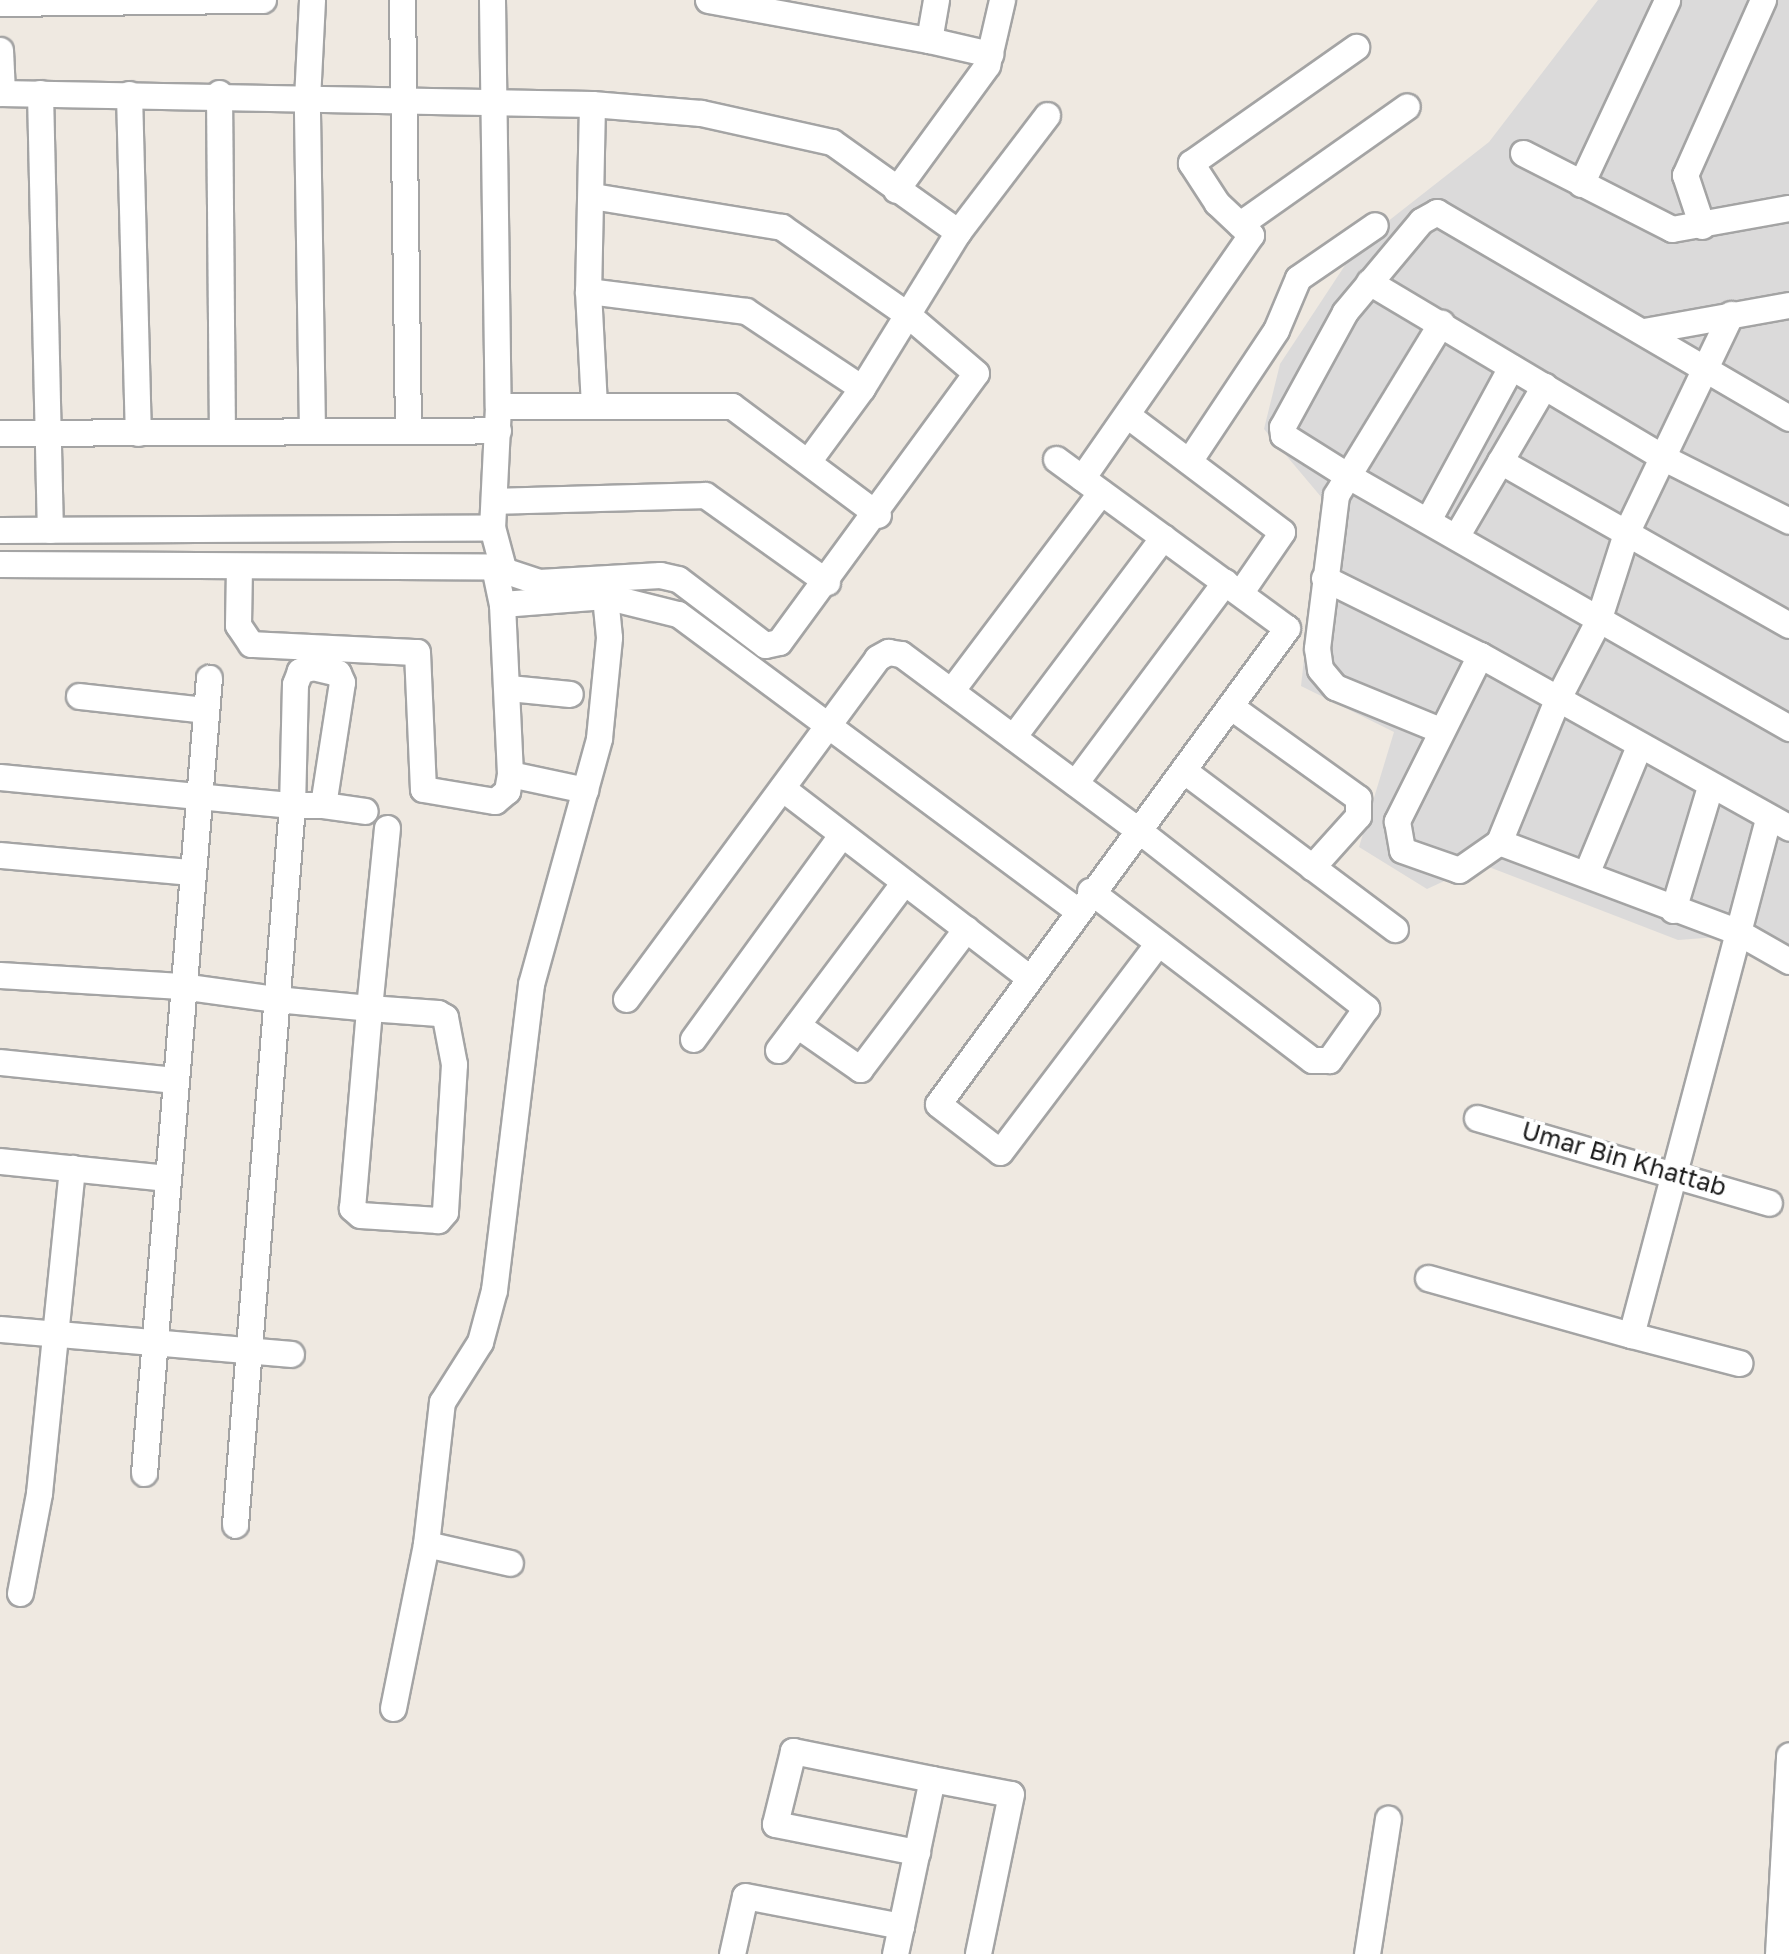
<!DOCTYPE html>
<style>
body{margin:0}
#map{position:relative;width:1789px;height:1954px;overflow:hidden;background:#efe9e1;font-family:"Golos Text",sans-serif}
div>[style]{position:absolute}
.residential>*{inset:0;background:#dbdada}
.roads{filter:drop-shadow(2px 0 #a4a4a4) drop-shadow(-2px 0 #a4a4a4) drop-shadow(0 2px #a4a4a4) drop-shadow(0 -2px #a4a4a4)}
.minor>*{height:25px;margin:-12.5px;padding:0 12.5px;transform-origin:12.5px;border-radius:12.5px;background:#fff}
span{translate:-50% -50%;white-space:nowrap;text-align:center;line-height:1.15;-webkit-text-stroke:8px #fff;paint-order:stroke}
.street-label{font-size:25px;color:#1d1d1d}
</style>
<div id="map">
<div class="residential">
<i style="clip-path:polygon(1598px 0,1789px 0,1789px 953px,1745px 935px,1678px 940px,1481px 864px,1427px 889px,1359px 847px,1394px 732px,1301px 686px,1322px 498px,1264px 429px,1280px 364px,1359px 244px,1489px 142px)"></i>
</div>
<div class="roads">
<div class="minor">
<i style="left:402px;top:0;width:431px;rotate:89.2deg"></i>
<i style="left:492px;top:0;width:406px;rotate:89.2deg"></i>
<i style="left:498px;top:406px;width:121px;rotate:92.8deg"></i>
<i style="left:492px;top:527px;width:42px;rotate:75deg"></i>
<i style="left:708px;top:0;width:225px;rotate:10.3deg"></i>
<i style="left:929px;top:40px;width:41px;rotate:-80.1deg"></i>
<i style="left:0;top:3px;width:263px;rotate:-0.7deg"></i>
<i style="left:929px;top:40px;width:63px;rotate:12.9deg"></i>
<i style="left:0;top:50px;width:43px;rotate:87.3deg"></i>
<i style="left:0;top:93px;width:592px;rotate:1.06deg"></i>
<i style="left:592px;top:104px;width:109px;rotate:4.7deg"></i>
<i style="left:701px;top:113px;width:134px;rotate:12.5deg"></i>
<i style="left:832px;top:142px;width:155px;rotate:35.5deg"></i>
<i style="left:40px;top:93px;width:437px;rotate:88.7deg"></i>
<i style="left:219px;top:93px;width:339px;rotate:89.5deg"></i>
<i style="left:129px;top:94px;width:339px;rotate:88.5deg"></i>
<i style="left:592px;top:104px;width:187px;rotate:91.2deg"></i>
<i style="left:588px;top:291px;width:115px;rotate:87deg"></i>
<i style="left:1523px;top:153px;width:167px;rotate:27deg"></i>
<i style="left:1672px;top:229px;width:119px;rotate:-10.2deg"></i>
<i style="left:1581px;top:184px;width:203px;rotate:-64.9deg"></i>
<i style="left:896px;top:190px;width:155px;rotate:-53.9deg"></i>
<i style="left:987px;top:65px;width:67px;rotate:-77deg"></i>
<i style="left:1240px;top:224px;width:204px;rotate:-35.2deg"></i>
<i style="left:1702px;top:226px;width:54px;rotate:-108.4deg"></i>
<i style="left:1685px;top:175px;width:192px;rotate:-66deg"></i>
<i style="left:1369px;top:282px;width:341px;rotate:30.8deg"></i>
<i style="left:1662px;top:457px;width:142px;rotate:26.7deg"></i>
<i style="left:588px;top:291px;width:159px;rotate:7.2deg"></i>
<i style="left:746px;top:311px;width:139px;rotate:33.6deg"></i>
<i style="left:1644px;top:331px;width:147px;rotate:-10.2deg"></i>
<i style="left:498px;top:406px;width:234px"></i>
<i style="left:732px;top:406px;width:182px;rotate:36.7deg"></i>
<i style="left:1127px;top:415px;width:194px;rotate:37deg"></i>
<i style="left:1282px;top:532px;width:74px;rotate:124.5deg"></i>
<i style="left:1789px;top:418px;width:408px;rotate:-149.7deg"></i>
<i style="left:1437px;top:212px;width:18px;rotate:151deg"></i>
<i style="left:1421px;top:221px;width:119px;rotate:129.9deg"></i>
<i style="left:1345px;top:312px;width:131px;rotate:118.7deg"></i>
<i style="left:1282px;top:427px;width:8px;rotate:83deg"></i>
<i style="left:1283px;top:435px;width:73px;rotate:32.2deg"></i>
<i style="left:1345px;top:474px;width:512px;rotate:29.77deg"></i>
<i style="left:312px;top:431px;width:332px;rotate:-90.9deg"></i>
<i style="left:307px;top:99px;width:99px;rotate:-87.1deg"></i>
<i style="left:0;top:433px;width:498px;rotate:-0.3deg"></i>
<i style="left:1056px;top:459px;width:286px;rotate:36.2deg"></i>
<i style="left:1287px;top:628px;width:590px;rotate:126.25deg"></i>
<i style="left:938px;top:1104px;width:78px;rotate:37.7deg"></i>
<i style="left:1000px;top:1152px;width:262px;rotate:-52.9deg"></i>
<i style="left:809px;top:460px;width:89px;rotate:-53.6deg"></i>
<i style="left:862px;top:388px;width:183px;rotate:-58.4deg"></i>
<i style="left:958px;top:232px;width:147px;rotate:-52.7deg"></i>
<i style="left:1189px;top:461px;width:157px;rotate:-56.4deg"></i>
<i style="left:1276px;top:330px;width:56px;rotate:-67.1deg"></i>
<i style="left:1298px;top:278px;width:93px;rotate:-34.5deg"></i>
<i style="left:1500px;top:461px;width:332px;rotate:29.6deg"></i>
<i style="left:1082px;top:478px;width:296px;rotate:-55.2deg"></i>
<i style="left:1251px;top:235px;width:47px;rotate:-136.7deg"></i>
<i style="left:1217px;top:203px;width:48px;rotate:-123deg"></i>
<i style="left:1191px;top:163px;width:202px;rotate:-35.1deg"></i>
<i style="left:494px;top:501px;width:211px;rotate:-1.6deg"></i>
<i style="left:705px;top:495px;width:150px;rotate:35.5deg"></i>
<i style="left:1428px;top:520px;width:174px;rotate:-61.5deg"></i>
<i style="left:0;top:530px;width:492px;rotate:-0.3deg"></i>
<i style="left:1457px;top:535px;width:173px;rotate:-59.7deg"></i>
<i style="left:0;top:564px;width:494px;rotate:0.3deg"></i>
<i style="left:494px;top:567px;width:47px;rotate:18.4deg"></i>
<i style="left:539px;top:582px;width:121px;rotate:-3.3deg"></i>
<i style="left:660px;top:575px;width:18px;rotate:13deg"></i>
<i style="left:678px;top:579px;width:109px;rotate:37.2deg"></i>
<i style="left:765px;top:645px;width:14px;rotate:-12deg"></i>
<i style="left:779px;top:642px;width:333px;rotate:-53.8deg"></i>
<i style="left:976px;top:373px;width:89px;rotate:-139.5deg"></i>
<i style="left:908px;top:315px;width:154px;rotate:-145.1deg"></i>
<i style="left:782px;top:227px;width:193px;rotate:-170.7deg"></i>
<i style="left:239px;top:567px;width:58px;rotate:91deg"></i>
<i style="left:238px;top:625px;width:23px;rotate:56deg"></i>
<i style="left:251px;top:644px;width:166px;rotate:2.8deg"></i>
<i style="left:417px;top:652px;width:137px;rotate:87.5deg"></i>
<i style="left:423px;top:789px;width:73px;rotate:9.5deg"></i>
<i style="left:495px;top:801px;width:16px;rotate:-40deg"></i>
<i style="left:507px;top:791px;width:17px;rotate:-80deg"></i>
<i style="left:510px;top:774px;width:170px;rotate:-92.7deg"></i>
<i style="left:494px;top:567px;width:38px;rotate:78deg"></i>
<i style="left:502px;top:604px;width:103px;rotate:-4.4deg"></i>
<i style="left:605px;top:596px;width:75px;rotate:13.9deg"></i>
<i style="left:678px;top:614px;width:497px;rotate:36.6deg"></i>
<i style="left:1324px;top:578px;width:174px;rotate:26.3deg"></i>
<i style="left:1480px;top:655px;width:354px;rotate:29.2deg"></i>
<i style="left:1480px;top:655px;width:186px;rotate:116.6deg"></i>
<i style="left:1397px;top:821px;width:29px;rotate:80deg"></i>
<i style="left:1402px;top:850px;width:60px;rotate:19.3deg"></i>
<i style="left:1459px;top:870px;width:49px;rotate:-35deg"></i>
<i style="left:1499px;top:842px;width:253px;rotate:20.6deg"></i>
<i style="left:1736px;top:931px;width:61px;rotate:29.5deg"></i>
<i style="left:509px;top:688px;width:61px;rotate:5.6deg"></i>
<i style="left:951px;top:691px;width:249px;rotate:-53deg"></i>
<i style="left:79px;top:696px;width:127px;rotate:6.3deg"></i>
<i style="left:1230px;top:706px;width:158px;rotate:35.7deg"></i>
<i style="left:1358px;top:798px;width:18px;rotate:90deg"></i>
<i style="left:1358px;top:816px;width:69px;rotate:132deg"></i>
<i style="left:1440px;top:730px;width:113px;rotate:-157.7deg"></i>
<i style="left:1335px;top:687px;width:23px;rotate:-130deg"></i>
<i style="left:1320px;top:669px;width:21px;rotate:-98deg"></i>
<i style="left:1317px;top:648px;width:154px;rotate:-82.9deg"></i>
<i style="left:1336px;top:495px;width:202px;rotate:-58.6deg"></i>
<i style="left:1013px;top:737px;width:250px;rotate:-53.1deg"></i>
<i style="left:1183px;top:770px;width:265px;rotate:36.9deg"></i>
<i style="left:510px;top:774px;width:77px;rotate:12deg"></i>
<i style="left:0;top:777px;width:293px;rotate:5.5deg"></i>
<i style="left:292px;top:805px;width:31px"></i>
<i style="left:323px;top:805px;width:124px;rotate:-81.2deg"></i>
<i style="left:342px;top:682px;width:10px;rotate:-114deg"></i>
<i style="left:338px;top:673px;width:27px;rotate:-167deg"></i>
<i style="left:312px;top:667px;width:13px;rotate:162deg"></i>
<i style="left:300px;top:671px;width:14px;rotate:111deg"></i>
<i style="left:295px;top:684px;width:121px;rotate:91.4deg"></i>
<i style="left:292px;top:805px;width:722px;rotate:94.53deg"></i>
<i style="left:1075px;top:783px;width:251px;rotate:-53.3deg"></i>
<i style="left:782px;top:788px;width:312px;rotate:37.5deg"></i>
<i style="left:323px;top:805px;width:42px;rotate:8.1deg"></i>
<i style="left:1499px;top:842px;width:151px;rotate:-67.8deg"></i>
<i style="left:1556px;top:702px;width:91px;rotate:-62.6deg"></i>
<i style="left:1598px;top:621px;width:92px;rotate:-72.3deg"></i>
<i style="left:1626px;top:533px;width:243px;rotate:-64.4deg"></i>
<i style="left:0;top:855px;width:191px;rotate:5.1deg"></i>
<i style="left:1586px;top:874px;width:139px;rotate:-67.5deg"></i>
<i style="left:1673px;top:910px;width:128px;rotate:-73.3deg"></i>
<i style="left:0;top:975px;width:181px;rotate:3.5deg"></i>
<i style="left:181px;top:986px;width:96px;rotate:7.8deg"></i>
<i style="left:276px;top:999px;width:93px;rotate:5.5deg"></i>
<i style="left:369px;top:1008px;width:69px;rotate:4.1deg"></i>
<i style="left:438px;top:1013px;width:8px;rotate:30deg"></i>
<i style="left:445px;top:1017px;width:48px;rotate:79.2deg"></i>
<i style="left:454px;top:1064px;width:148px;rotate:93.5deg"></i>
<i style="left:445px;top:1212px;width:11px;rotate:131deg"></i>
<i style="left:438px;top:1220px;width:78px;rotate:-176.3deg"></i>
<i style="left:360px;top:1215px;width:11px;rotate:-139deg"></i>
<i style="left:352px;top:1208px;width:201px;rotate:-85.1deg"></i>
<i style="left:369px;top:1008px;width:181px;rotate:-84.3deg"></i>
<i style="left:626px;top:999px;width:423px;rotate:-53.6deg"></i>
<i style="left:877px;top:658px;width:13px;rotate:-29deg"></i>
<i style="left:888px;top:652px;width:13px;rotate:9deg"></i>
<i style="left:901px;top:654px;width:294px;rotate:36.6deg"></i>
<i style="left:1137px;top:829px;width:291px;rotate:38deg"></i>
<i style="left:1366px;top:1008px;width:64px;rotate:125.4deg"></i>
<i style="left:1329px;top:1060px;width:17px;rotate:180deg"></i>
<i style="left:1312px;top:1060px;width:279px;rotate:-142.7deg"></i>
<i style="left:797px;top:1025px;width:77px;rotate:34.9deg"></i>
<i style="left:860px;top:1069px;width:176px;rotate:-52.9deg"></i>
<i style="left:693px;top:1039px;width:253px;rotate:-54deg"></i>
<i style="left:778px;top:1050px;width:210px;rotate:-53.1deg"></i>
<i style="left:0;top:1062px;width:175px;rotate:5.9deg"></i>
<i style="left:1477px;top:1118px;width:304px;rotate:16.2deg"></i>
<i style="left:0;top:1161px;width:168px;rotate:5.8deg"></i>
<i style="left:1428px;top:1278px;width:211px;rotate:15.7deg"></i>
<i style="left:1631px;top:1335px;width:534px;rotate:-75.13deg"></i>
<i style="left:0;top:1329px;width:292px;rotate:4.9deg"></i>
<i style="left:1631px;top:1335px;width:112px;rotate:14.5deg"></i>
<i style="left:144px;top:1473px;width:798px;rotate:-85.33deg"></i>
<i style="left:426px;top:1544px;width:86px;rotate:12.7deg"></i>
<i style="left:20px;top:1593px;width:102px;rotate:-79.2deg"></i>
<i style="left:39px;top:1493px;width:327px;rotate:-84.2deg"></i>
<i style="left:393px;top:1708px;width:167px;rotate:-78.6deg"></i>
<i style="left:426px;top:1544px;width:143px;rotate:-83.6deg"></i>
<i style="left:442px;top:1402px;width:71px;rotate:-57.7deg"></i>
<i style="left:480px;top:1342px;width:54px;rotate:-74.9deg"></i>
<i style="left:494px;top:1290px;width:308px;rotate:-83.1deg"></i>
<i style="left:531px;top:984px;width:255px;rotate:-74.5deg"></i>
<i style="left:599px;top:738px;width:101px;rotate:-84.3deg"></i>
<i style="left:609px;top:637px;width:41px;rotate:-95.6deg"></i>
<i style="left:932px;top:1779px;width:80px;rotate:10.8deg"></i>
<i style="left:1011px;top:1794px;width:163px;rotate:101.7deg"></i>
<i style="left:732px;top:1954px;width:59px;rotate:-77.4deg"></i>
<i style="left:745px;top:1896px;width:159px;rotate:10.9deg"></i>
<i style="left:895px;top:1954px;width:29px;rotate:-78deg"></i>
<i style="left:901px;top:1926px;width:150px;rotate:-78.1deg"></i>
<i style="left:932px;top:1779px;width:142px;rotate:-168.6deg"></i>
<i style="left:793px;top:1751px;width:75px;rotate:103.9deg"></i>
<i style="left:775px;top:1824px;width:145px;rotate:11.2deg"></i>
<i style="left:1367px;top:1954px;width:137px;rotate:-81.2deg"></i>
<i style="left:1778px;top:1954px;width:199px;rotate:-86.8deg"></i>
</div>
</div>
<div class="street-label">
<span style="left:1624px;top:1159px;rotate:16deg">Umar Bin Khattab</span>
</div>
</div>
